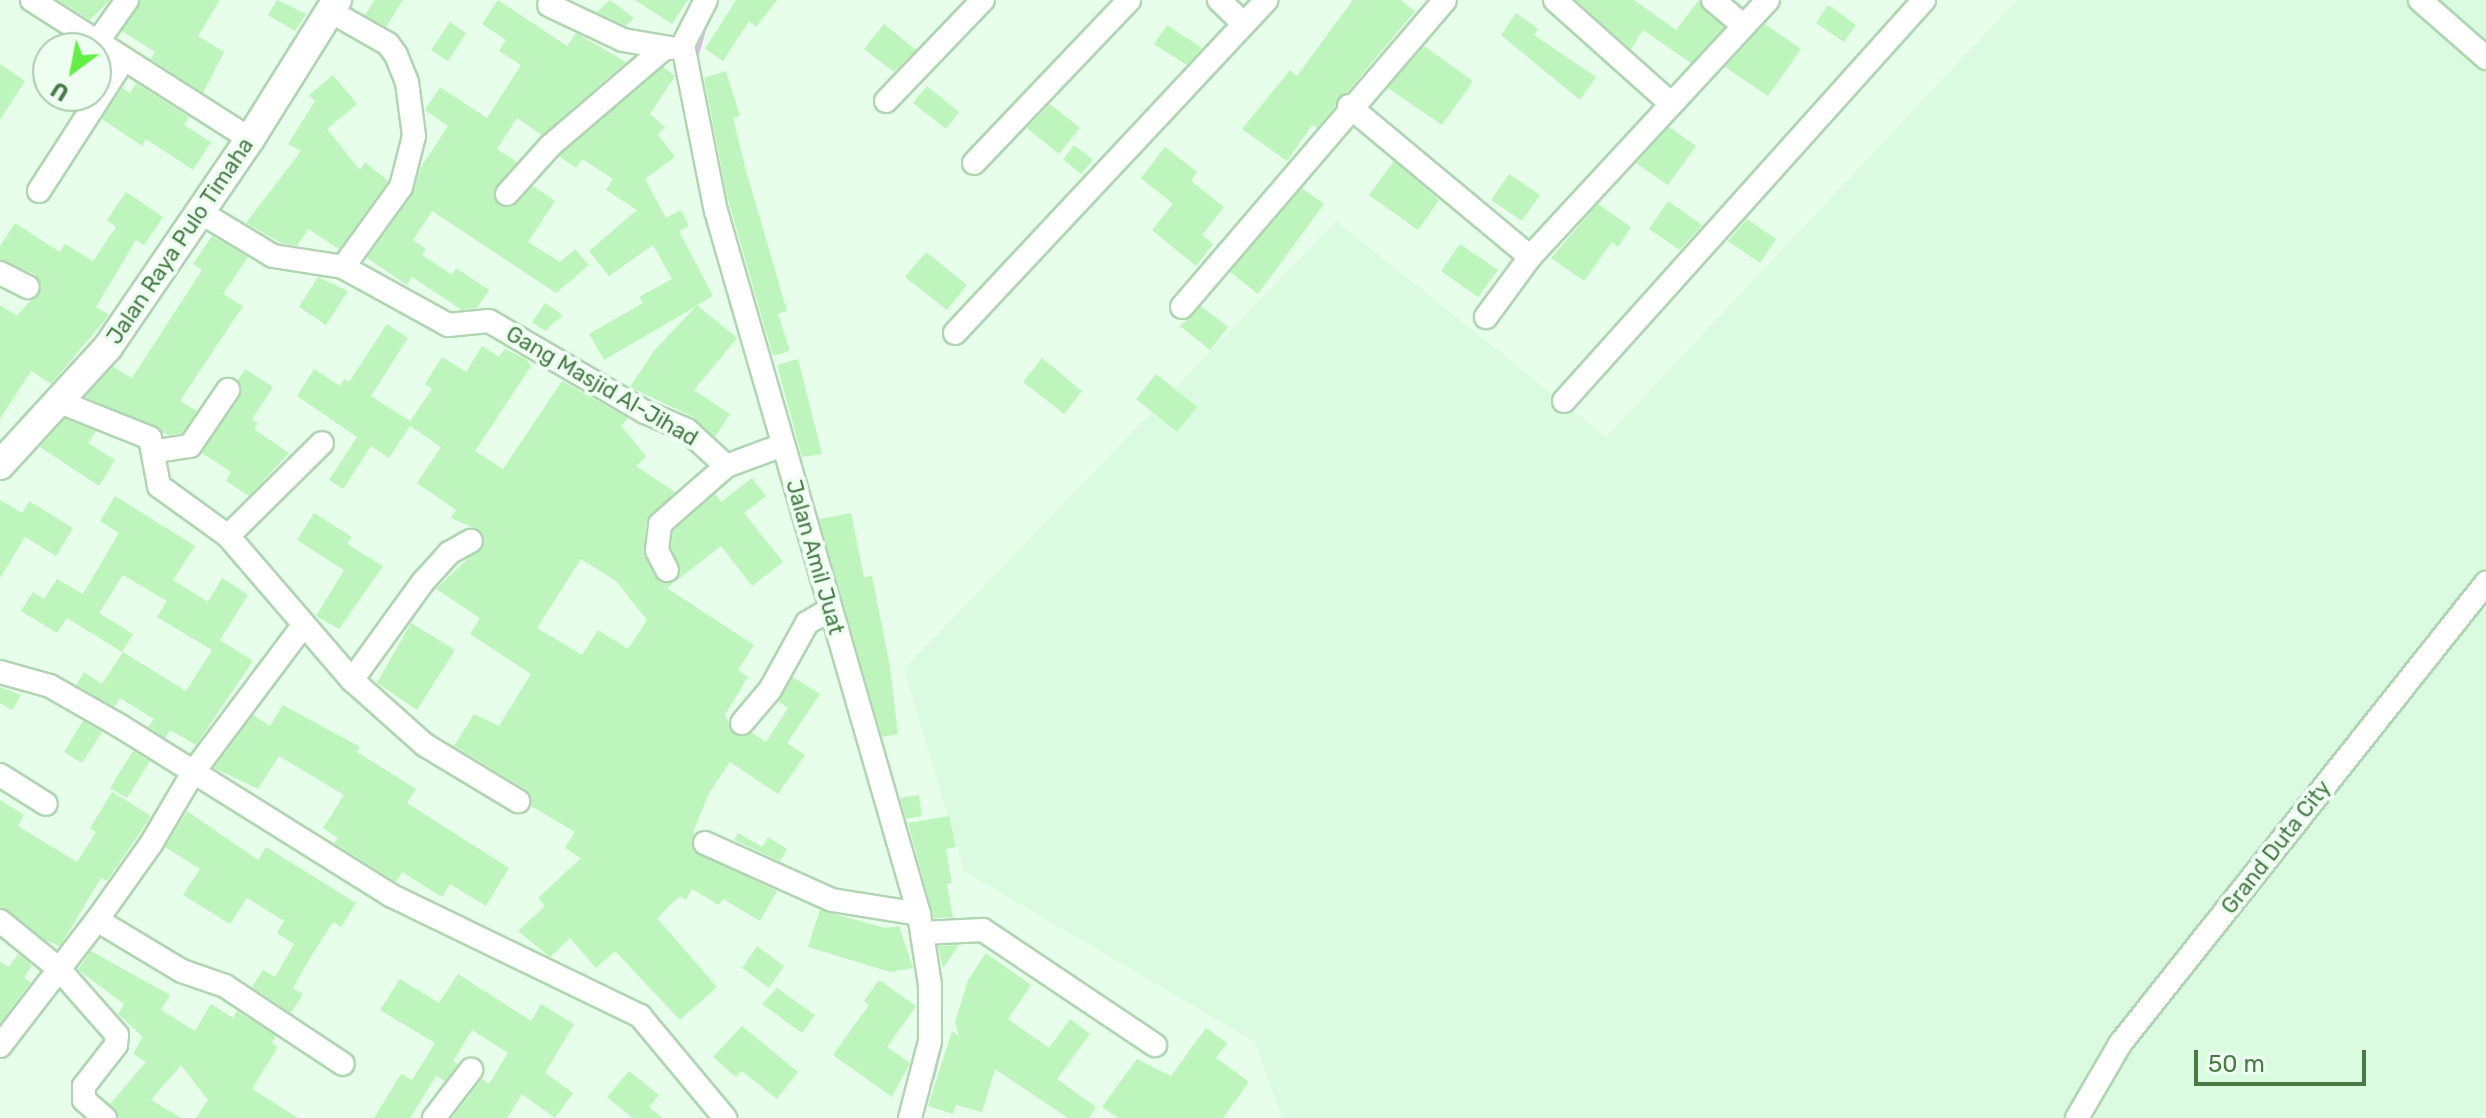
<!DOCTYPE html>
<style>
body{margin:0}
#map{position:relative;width:2486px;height:1118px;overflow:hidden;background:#e7feeb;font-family:Rubik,sans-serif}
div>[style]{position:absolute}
.residential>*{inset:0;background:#dafbdf}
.stream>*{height:7px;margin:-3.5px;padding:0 3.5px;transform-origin:3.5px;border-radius:3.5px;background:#ddb9e9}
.building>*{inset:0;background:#bdf5bc}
.roads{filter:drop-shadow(2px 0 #b1d5b3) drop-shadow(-2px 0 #b1d5b3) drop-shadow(0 2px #b1d5b3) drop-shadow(0 -2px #b1d5b3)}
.minor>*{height:22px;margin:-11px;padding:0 11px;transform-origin:11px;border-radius:11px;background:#fff}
.tertiary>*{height:28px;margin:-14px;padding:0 14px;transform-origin:14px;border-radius:14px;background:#fff}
span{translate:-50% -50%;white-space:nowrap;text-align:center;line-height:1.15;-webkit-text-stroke:8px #eefff2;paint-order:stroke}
.street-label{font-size:22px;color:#4b7a49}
.north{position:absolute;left:32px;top:32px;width:80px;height:80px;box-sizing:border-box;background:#eefff2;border:2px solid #adcaae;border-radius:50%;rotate:212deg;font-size:22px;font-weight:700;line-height:32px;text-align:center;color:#4b7a49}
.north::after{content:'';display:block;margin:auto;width:28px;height:36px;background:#64ef45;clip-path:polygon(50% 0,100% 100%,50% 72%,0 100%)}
.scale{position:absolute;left:2194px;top:1050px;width:172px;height:36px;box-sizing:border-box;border:4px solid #4b7a49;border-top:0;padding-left:10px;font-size:24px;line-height:28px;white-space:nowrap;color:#4b7a49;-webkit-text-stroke:6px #eefff2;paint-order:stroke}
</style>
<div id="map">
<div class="residential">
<i style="clip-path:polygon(2017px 0,2486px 0,2486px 1118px,1282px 1118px,1255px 1042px,964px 871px,904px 669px,1336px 221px,1606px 437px)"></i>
</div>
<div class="stream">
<i style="left:694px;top:57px;width:32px;rotate:-74deg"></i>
<i style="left:931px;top:1077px;width:35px;rotate:-77deg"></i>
</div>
<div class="building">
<i style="clip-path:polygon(58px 0,110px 0,90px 20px)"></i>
<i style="clip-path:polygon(141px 0,220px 0,198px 36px,224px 52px,203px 93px,151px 59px,155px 52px,122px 31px)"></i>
<i style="clip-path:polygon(277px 0,306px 14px,295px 31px,268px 15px)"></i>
<i style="clip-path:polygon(375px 0,403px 0,386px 27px,365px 15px)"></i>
<i style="clip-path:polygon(498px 0,567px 46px,576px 33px,626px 62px,542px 135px,517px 118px,497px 149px,517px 162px,494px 190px,497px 204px,512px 207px,533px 186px,555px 201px,528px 242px,560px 262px,575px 249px,589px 265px,556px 293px,432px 211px,413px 240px,426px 249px,422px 255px,452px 275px,456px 268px,489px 290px,477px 308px,462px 310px,412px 277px,407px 285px,367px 258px,412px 195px,421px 167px,448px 126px,425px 110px,440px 87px,487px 118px,521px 65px,499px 51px,506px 40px,482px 24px)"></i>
<i style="clip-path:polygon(610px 0,634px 18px,626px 26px,597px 12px)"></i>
<i style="clip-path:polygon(635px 0,688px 0,672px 24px)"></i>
<i style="clip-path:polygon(736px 0,777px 0,756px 27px,749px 21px,723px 61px,705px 49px)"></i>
<i style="clip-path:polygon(1353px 0,1400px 0,1415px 11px,1317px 128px,1312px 125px,1287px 161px,1242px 129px,1290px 70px,1297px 76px)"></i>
<i style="clip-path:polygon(1576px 0,1634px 0,1676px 30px,1699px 0,1724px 27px,1691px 63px,1643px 30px,1631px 49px)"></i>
<i style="clip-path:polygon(1828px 5px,1856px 25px,1844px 42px,1816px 23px)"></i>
<i style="clip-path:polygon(1516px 13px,1538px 29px,1534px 35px,1596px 77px,1580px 100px,1501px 35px)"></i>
<i style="clip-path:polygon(450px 22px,466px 33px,448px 61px,431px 50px)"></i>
<i style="clip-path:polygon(884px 24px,916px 50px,894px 72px,864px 49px)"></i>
<i style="clip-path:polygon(1765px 24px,1801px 49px,1768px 96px,1725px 67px)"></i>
<i style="clip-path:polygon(1167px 25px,1202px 48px,1187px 65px,1154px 44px)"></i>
<i style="clip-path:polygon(1424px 46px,1473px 81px,1442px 125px,1388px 88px)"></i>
<i style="clip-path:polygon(0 64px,25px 81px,0 120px)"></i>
<i style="clip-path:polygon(663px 67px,675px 76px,650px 114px,665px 127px,658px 135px,675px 157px,645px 179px,666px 218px,681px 210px,689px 226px,679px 231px,713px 296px,697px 305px,737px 338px,694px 390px,730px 414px,715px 437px,693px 417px,630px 387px,654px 351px,695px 307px,604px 360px,589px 334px,643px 303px,639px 297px,672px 279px,653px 245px,609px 276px,589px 251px,637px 210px,606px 190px,613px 179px,582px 159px,576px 168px,559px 156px)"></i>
<i style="clip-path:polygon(726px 71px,740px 116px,733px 118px,745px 167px,787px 311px,778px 314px,790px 351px,773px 356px,727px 196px,704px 78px)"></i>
<i style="clip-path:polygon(333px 75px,357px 104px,327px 129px,360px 170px,365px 162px,388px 181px,339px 249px,308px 229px,297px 246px,281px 243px,246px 223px,301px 151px,288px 144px,315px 101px,309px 95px)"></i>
<i style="clip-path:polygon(136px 83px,189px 117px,184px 125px,211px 142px,193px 170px,146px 139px,142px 146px,102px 119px,122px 88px,130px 93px)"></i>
<i style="clip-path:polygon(927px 86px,959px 112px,946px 129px,913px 103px)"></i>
<i style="clip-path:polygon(1050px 104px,1080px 128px,1059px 154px,1027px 128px)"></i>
<i style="clip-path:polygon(1669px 127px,1696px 146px,1668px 185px,1636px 163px)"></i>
<i style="clip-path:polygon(1074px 145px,1093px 160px,1081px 174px,1063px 159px)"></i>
<i style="clip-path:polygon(1165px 147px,1197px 172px,1191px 181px,1224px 207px,1202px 235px,1213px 244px,1196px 266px,1152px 230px,1173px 204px,1141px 178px)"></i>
<i style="clip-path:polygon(1394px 161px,1439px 200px,1418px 230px,1369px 195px)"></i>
<i style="clip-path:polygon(1509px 174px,1540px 195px,1522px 221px,1491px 200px)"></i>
<i style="clip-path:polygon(1302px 188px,1324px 204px,1258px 294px,1230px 272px)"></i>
<i style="clip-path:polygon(126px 192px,163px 217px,144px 245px,136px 240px,96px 307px,109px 315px,51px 384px,31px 371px,0 419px,0 305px,17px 316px,42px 287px,34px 274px,0 259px,0 246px,15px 223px,60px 252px,65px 244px,93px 261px,116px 227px,107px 220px)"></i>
<i style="clip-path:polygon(1668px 201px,1702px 225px,1680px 250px,1649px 229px)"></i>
<i style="clip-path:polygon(1598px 204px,1631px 227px,1618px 247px,1612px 242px,1584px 281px,1551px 258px)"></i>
<i style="clip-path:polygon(1747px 219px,1776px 239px,1760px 263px,1728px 241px)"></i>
<i style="clip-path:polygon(212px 236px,248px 257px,223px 294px,243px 306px,180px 401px,197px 411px,182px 433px,168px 435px,85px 397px,113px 367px,132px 378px,202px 270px,193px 264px)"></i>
<i style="clip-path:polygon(1460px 244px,1498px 270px,1478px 297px,1441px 271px)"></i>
<i style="clip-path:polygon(926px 252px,967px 285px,947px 310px,905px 277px)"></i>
<i style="clip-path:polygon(318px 277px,348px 291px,326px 325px,299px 307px)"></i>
<i style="clip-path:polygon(545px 303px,563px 315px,545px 331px,532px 322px)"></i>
<i style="clip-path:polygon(1201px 306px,1228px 327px,1210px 350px,1180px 326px)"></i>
<i style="clip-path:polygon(evenodd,387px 324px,408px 338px,371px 396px,410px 421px,432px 389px,425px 384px,442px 357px,466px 372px,482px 346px,499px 357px,505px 349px,526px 359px,531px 366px,475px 451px,503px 469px,562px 381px,628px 418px,621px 426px,646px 456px,636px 466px,675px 492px,646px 522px,644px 555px,660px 582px,673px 583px,681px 572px,671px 547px,673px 531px,715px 494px,721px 502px,752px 478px,766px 496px,744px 513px,783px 562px,752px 586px,721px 546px,667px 588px,754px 645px,738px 670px,748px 677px,725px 715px,734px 734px,752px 733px,766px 742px,788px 708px,779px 702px,793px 677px,820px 694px,787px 743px,805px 755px,778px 794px,730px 762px,709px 793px,694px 830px,693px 850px,777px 891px,760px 921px,723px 899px,719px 905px,692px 889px,686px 900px,680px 896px,657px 918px,717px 987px,680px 1020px,615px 951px,596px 968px,570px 938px,550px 957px,518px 931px,545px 906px,538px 898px,581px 858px,565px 848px,575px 832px,531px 806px,525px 789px,454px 746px,474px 714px,499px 726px,531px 674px,470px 634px,480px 618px,436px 589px,485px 542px,479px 530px,451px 518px,456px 510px,417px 483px,441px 447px,410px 426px,389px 458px,371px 446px,343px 489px,329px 480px,357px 437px,297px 396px,314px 369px,340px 386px,344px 379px,349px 382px,387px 324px,581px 559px,616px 581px,647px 620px,628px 649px,598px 630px,582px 655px,537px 628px,581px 559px)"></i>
<i style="clip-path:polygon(1042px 358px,1082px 391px,1064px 414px,1023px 382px)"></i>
<i style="clip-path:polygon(798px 359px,822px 454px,802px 457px,777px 365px)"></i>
<i style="clip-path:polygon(245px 369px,273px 387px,252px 419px,258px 423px,254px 429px,289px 453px,249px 496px,226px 481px,231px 472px,202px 453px,240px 397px,238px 380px)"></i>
<i style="clip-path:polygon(1156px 374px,1197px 407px,1177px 432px,1136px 399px)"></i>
<i style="clip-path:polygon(65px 419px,96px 431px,88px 443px,115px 460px,99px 486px,40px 447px)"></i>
<i style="clip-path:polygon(115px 496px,195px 546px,173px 580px,208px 602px,222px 578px,248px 595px,220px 640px,253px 661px,196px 745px,170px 730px,165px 738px,148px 727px,154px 719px,120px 698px,114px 707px,76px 685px,84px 672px,102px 684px,123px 652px,186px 691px,212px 650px,157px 617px,167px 601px,123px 575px,99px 613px,133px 634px,122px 652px,67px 618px,57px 633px,21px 611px,33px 592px,44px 599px,57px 579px,83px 594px,119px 533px,100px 521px)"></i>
<i style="clip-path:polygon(0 500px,22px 513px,29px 501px,73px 528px,56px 556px,25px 537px,0 578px)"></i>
<i style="clip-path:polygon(314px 513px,352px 537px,347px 544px,383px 566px,339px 629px,316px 616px,344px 570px,297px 540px)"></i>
<i style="clip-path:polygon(851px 513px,864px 577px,872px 576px,890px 667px,898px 734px,882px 737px,819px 519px)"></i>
<i style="clip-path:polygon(411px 623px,455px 650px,417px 710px,377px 683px)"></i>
<i style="clip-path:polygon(0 687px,21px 695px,12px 710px,0 703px)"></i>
<i style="clip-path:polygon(283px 705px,360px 747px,357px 752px,416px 789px,407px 803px,509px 868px,486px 906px,450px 884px,442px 897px,402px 872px,396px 882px,334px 843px,338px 838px,323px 828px,344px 795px,279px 756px,258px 789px,214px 768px,253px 715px,270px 726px)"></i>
<i style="clip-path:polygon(83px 721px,102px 732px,82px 763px,64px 752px)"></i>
<i style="clip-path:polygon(133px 751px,150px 761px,127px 798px,110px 788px)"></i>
<i style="clip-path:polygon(112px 792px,151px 816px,107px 881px,101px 878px,60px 946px,47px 941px,0 907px,0 800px,24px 815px,18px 826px,77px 862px,96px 832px,90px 828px)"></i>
<i style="clip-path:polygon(919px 795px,922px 816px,906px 819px,900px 798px)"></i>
<i style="clip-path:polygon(187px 811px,258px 860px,266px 847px,356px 903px,341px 927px,333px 922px,310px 958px,293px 988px,303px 994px,291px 1013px,252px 987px,263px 970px,275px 977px,294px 944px,277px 933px,284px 921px,247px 898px,230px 924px,183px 895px,200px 869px,165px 847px)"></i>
<i style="clip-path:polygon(949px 816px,956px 847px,946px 849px,952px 883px,947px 884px,953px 917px,934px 918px,908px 823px)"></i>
<i style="clip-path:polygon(738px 833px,762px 847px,768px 837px,787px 849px,780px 861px,734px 840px)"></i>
<i style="clip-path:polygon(820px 910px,885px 928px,899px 926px,913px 968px,890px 972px,808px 947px)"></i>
<i style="clip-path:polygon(959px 945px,943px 968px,938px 946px)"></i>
<i style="clip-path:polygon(757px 946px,784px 966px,769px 988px,742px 968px)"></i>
<i style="clip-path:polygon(91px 951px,170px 995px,161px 1010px,195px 1031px,211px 1004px,233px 1018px,237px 1011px,276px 1036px,272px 1043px,278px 1047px,252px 1089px,298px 1118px,196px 1118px,208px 1100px,181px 1065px,151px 1100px,181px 1118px,119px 1118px,110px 1104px,146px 1062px,133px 1054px,143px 1037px,118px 1014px,124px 1004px,78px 970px)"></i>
<i style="clip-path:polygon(986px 953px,1031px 985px,1008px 1019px,1049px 1048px,1070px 1019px,1090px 1034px,1057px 1079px,1096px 1107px,1089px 1118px,1068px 1118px,995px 1069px,982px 1112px,956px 1105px,953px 1114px,928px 1106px,952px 1031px,959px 1036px,955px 1022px,968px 980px)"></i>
<i style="clip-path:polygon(18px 954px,32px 965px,24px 978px,31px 982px,0 1023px,0 962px,9px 967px)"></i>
<i style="clip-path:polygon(458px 974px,531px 1021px,541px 1004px,574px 1024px,545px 1073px,573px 1093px,555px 1118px,522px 1094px,507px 1118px,452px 1118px,482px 1079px,489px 1084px,508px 1053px,472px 1030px,453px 1061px,458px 1064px,445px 1081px,436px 1076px,410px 1118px,374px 1118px,401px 1074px,412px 1080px,435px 1043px,380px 1010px,400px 979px,439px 1003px)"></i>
<i style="clip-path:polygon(879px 980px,916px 1006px,887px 1047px,910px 1063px,892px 1097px,833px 1055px,869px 1005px,864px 1001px)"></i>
<i style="clip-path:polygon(777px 988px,815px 1015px,802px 1033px,762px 1004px)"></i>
<i style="clip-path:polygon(742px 1026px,798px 1072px,777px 1099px,742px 1071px,736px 1077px,713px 1057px)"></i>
<i style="clip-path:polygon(1206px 1028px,1227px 1043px,1216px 1058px,1249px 1082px,1223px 1118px,1118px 1118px,1102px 1107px,1137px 1059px,1171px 1076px)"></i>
<i style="clip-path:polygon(629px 1071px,659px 1095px,649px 1107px,662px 1118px,633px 1118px,607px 1097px)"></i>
</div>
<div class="roads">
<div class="minor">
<i style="left:32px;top:0;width:259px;rotate:32.5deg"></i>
<i style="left:706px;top:0;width:51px;rotate:117.1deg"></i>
<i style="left:683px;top:45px;width:169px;rotate:78.8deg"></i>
<i style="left:716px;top:211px;width:732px;rotate:73.89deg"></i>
<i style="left:919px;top:914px;width:72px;rotate:81.2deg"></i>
<i style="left:930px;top:985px;width:56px;rotate:90deg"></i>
<i style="left:930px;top:1041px;width:80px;rotate:104.6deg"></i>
<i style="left:1219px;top:0;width:33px;rotate:44deg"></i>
<i style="left:1555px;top:0;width:153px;rotate:41.8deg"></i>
<i style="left:1713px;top:0;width:40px;rotate:40deg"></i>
<i style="left:2420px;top:0;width:88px;rotate:41.3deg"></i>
<i style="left:549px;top:5px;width:82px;rotate:25.3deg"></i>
<i style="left:623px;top:40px;width:48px;rotate:9.7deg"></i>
<i style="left:330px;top:11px;width:67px;rotate:29.6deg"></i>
<i style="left:388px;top:44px;width:14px;rotate:54deg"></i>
<i style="left:396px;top:55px;width:29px;rotate:68deg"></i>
<i style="left:407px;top:82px;width:54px;rotate:82.6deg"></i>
<i style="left:414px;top:136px;width:53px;rotate:104.3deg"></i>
<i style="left:401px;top:187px;width:99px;rotate:125.9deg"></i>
<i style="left:96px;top:44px;width:54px;rotate:-54.8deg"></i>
<i style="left:886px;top:101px;width:140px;rotate:-46.2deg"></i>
<i style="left:1349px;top:106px;width:236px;rotate:39.8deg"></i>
<i style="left:1530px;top:257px;width:350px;rotate:-47.2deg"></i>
<i style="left:974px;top:163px;width:225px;rotate:-46.4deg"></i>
<i style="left:39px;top:191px;width:157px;rotate:-57.2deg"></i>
<i style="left:507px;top:194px;width:64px;rotate:-48.1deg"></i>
<i style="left:550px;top:146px;width:149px;rotate:-40.6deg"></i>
<i style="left:200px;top:212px;width:85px;rotate:31.1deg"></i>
<i style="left:273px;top:256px;width:71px;rotate:8.9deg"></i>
<i style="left:343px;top:267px;width:120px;rotate:28.9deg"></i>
<i style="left:448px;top:325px;width:41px;rotate:-5.6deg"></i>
<i style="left:489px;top:321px;width:181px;rotate:30.3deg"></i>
<i style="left:645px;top:412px;width:46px;rotate:23.2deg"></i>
<i style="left:687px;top:430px;width:53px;rotate:42.7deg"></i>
<i style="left:726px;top:466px;width:61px;rotate:-20.2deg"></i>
<i style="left:0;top:273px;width:31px;rotate:27deg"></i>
<i style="left:1182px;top:307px;width:404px;rotate:-49.4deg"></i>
<i style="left:1486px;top:317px;width:74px;rotate:-53.7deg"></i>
<i style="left:955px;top:333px;width:456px;rotate:-46.9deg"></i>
<i style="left:1564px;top:401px;width:539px;rotate:-48.08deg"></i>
<i style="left:60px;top:402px;width:97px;rotate:21.8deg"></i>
<i style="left:150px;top:438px;width:49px;rotate:79.4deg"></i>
<i style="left:159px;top:486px;width:85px;rotate:35.9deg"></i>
<i style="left:228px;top:536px;width:190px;rotate:49.3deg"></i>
<i style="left:352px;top:680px;width:98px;rotate:41.7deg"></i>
<i style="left:425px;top:745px;width:109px;rotate:31.1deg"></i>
<i style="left:157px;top:451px;width:33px;rotate:-9deg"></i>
<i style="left:190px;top:446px;width:68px;rotate:-55.8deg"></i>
<i style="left:228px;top:536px;width:132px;rotate:-44.7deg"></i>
<i style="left:667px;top:570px;width:22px;rotate:-117deg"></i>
<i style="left:657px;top:550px;width:26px;rotate:-83deg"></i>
<i style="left:660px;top:524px;width:88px;rotate:-41.3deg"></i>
<i style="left:0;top:672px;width:52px;rotate:15.6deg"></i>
<i style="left:50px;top:686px;width:81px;rotate:29.7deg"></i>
<i style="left:120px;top:726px;width:319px;rotate:32deg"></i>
<i style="left:390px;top:895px;width:278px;rotate:25.8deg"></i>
<i style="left:640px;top:1016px;width:133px;rotate:50.2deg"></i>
<i style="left:352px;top:680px;width:121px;rotate:-54.1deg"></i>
<i style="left:423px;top:582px;width:39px;rotate:-48deg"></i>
<i style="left:449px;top:553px;width:25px;rotate:-29deg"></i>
<i style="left:742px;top:723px;width:43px;rotate:-49.7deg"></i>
<i style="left:770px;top:690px;width:77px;rotate:-61.1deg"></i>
<i style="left:807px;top:623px;width:27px;rotate:-31deg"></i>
<i style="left:0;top:775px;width:54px;rotate:32.2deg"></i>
<i style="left:705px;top:843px;width:139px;rotate:24.2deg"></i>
<i style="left:832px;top:900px;width:88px;rotate:9.1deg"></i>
<i style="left:97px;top:920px;width:99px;rotate:31deg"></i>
<i style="left:182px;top:971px;width:46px;rotate:19.2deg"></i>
<i style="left:225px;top:986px;width:141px;rotate:33.5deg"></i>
<i style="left:0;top:921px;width:75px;rotate:39deg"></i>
<i style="left:58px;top:968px;width:89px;rotate:48.6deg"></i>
<i style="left:117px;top:1035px;width:10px;rotate:96deg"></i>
<i style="left:116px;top:1045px;width:52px;rotate:128deg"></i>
<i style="left:84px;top:1086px;width:14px;rotate:90deg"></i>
<i style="left:84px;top:1100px;width:28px;rotate:41deg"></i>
<i style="left:922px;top:933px;width:61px;rotate:-2.8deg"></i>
<i style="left:983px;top:930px;width:207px;rotate:33.8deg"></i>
<i style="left:0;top:1046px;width:159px;rotate:-52.4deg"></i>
<i style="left:97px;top:920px;width:93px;rotate:-54.6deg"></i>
<i style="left:151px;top:844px;width:85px;rotate:-59.5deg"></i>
<i style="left:194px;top:771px;width:181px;rotate:-53.1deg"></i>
<i style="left:434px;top:1118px;width:61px;rotate:-52.4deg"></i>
<i style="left:2077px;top:1118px;width:86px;rotate:-59.8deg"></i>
<i style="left:2120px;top:1044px;width:589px;rotate:-51.55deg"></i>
</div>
<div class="tertiary">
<i style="left:0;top:465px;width:160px;rotate:-47.5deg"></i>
<i style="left:108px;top:347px;width:252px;rotate:-55.7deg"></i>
<i style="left:250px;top:139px;width:164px;rotate:-58deg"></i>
</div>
</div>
<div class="street-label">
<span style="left:180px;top:241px;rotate:-56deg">Jalan Raya Pulo Timaha</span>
<span style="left:602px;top:386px;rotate:30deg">Gang Masjid Al-Jihad</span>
<span style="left:815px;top:557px;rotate:74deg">Jalan Amil Juat</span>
<span style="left:2276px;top:847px;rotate:-52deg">Grand Duta City</span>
</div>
<div class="north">U</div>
<div class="scale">50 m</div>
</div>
